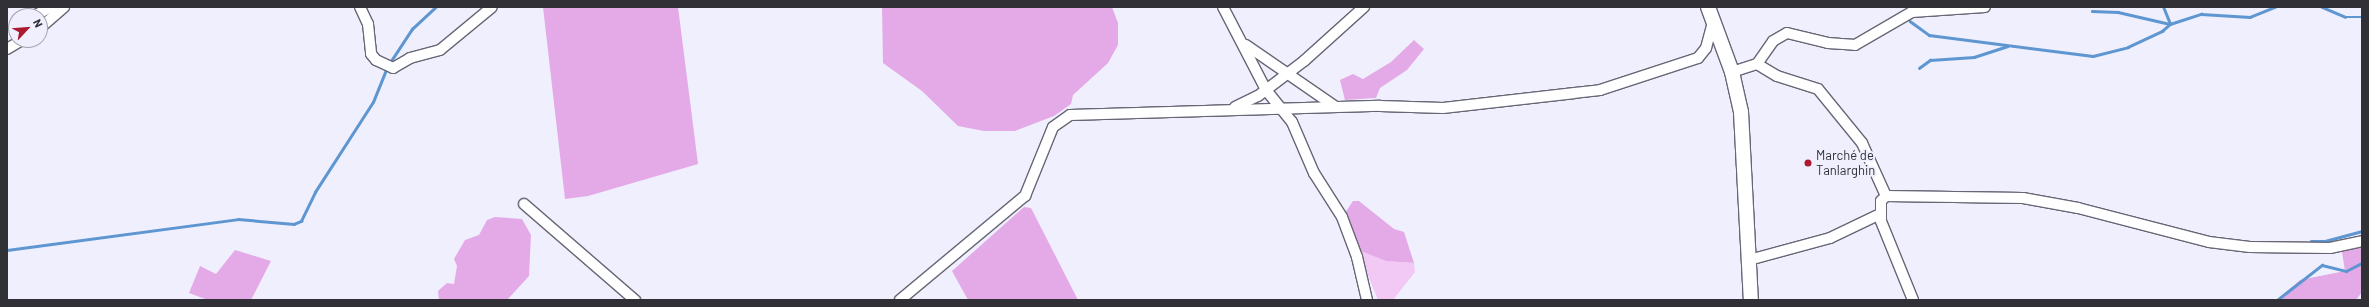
<!DOCTYPE html>
<meta charset="utf-8">
<style>
body{margin:0}
#map{position:relative;width:2369px;height:307px;overflow:hidden;background:#f0effe;font-family:Barlow,sans-serif}
div>[style]{position:absolute}
.green>*{inset:0;background:#f2c8f4}
.forest>*{inset:0;background:#e4a9e7}
.stream>*{height:2.5px;margin:-1.25px;padding:0 1.25px;transform-origin:1.25px;border-radius:1.25px;background:#5e96d1}
.roads{filter:drop-shadow(1px 0 #666675) drop-shadow(-1px 0 #666675) drop-shadow(0 1px #666675) drop-shadow(0 -1px #666675)}
.street>*{height:10px;margin:-5px;padding:0 5px;transform-origin:5px;border-radius:5px;background:#fff}
.secondary>*{height:14px;margin:-7px;padding:0 7px;transform-origin:7px;border-radius:7px;background:#fff}
.dots>*{width:11px;height:11px;translate:-50% -50%;box-sizing:border-box;border:2px solid #f0effe;border-radius:50%}
span{translate:-50% -50%;white-space:nowrap;text-align:center;line-height:1.15;-webkit-text-stroke:4px #f0effe;paint-order:stroke}
.poi-label{font-size:13px;color:#313037}
.left{translate:0 -50%;text-align:left}
.frame{position:absolute;inset:0;border:8px solid #313037;pointer-events:none}
.north{position:absolute;left:8px;top:8px;width:40px;height:40px;box-sizing:border-box;background:#f0effe;border:1px solid #a4a3ae;border-radius:50%;rotate:64deg;font-size:11px;font-weight:700;line-height:16px;text-align:center;color:#313037}
.north::after{content:'';display:block;margin:auto;width:14px;height:18px;background:#ad192e;clip-path:polygon(50% 0,100% 100%,50% 72%,0 100%)}
</style>
<div id="map">
<div class="green">
<i style="clip-path:polygon(1358px 250px,1386px 261px,1414px 263px,1415px 272px,1393px 300px,1378px 300px)"></i>
</div>
<div class="forest">
<i style="clip-path:polygon(543px 7px,678px 7px,698px 164px,588px 196px,565px 199px)"></i>
<i style="clip-path:polygon(882px 7px,1112px 7px,1118px 23px,1118px 45px,1108px 63px,1073px 95px,1071px 104px,1054px 116px,1015px 131px,984px 131px,958px 126px,922px 91px,883px 63px)"></i>
<i style="clip-path:polygon(1414px 40px,1424px 49px,1407px 70px,1380px 88px,1376px 98px,1345px 100px,1340px 80px,1353px 74px,1363px 79px,1391px 62px)"></i>
<i style="clip-path:polygon(1353px 201px,1359px 201px,1394px 229px,1404px 232px,1414px 263px,1386px 261px,1358px 250px,1345px 213px)"></i>
<i style="clip-path:polygon(1024px 207px,1031px 208px,1078px 300px,968px 300px,952px 271px)"></i>
<i style="clip-path:polygon(495px 217px,522px 219px,531px 235px,529px 276px,507px 300px,439px 300px,438px 291px,447px 283px,454px 284px,457px 266px,454px 259px,465px 240px,479px 235px,487px 220px)"></i>
<i style="clip-path:polygon(2362px 241px,2362px 292px,2356px 300px,2277px 300px,2300px 280px,2345px 271px,2341px 246px)"></i>
<i style="clip-path:polygon(235px 250px,271px 261px,251px 300px,208px 300px,189px 293px,200px 266px,216px 274px)"></i>
</div>
<div class="stream">
<i style="left:2322px;top:7px;width:25px;rotate:23deg"></i>
<i style="left:2345px;top:17px;width:17px"></i>
<i style="left:2092px;top:11px;width:26px;rotate:2deg"></i>
<i style="left:2118px;top:12px;width:53px;rotate:13deg"></i>
<i style="left:2170px;top:24px;width:33px;rotate:-18deg"></i>
<i style="left:2201px;top:14px;width:49px;rotate:3.5deg"></i>
<i style="left:2250px;top:17px;width:27px;rotate:-22deg"></i>
<i style="left:1910px;top:21px;width:24px;rotate:36deg"></i>
<i style="left:1929px;top:35px;width:165px;rotate:7.3deg"></i>
<i style="left:2093px;top:56px;width:36px;rotate:-14deg"></i>
<i style="left:2128px;top:47px;width:38px;rotate:-25deg"></i>
<i style="left:2162px;top:31px;width:11px;rotate:-41deg"></i>
<i style="left:2170px;top:24px;width:18px;rotate:-112deg"></i>
<i style="left:389px;top:64px;width:42px;rotate:-56.7deg"></i>
<i style="left:412px;top:29px;width:33px;rotate:-43deg"></i>
<i style="left:1919px;top:68px;width:14px;rotate:-36deg"></i>
<i style="left:1930px;top:60px;width:44px;rotate:-3.9deg"></i>
<i style="left:1974px;top:57px;width:35px;rotate:-18deg"></i>
<i style="left:2311px;top:241px;width:14px"></i>
<i style="left:2325px;top:241px;width:38px;rotate:-15deg"></i>
<i style="left:7px;top:250px;width:233px;rotate:-7.6deg"></i>
<i style="left:238px;top:219px;width:56px;rotate:5.1deg"></i>
<i style="left:294px;top:224px;width:8px;rotate:-23deg"></i>
<i style="left:301px;top:221px;width:32px;rotate:-64deg"></i>
<i style="left:315px;top:192px;width:107px;rotate:-57.2deg"></i>
<i style="left:373px;top:102px;width:37px;rotate:-68deg"></i>
<i style="left:2277px;top:300px;width:57px;rotate:-37.9deg"></i>
<i style="left:2322px;top:265px;width:25px;rotate:14deg"></i>
<i style="left:2346px;top:271px;width:18px;rotate:-27deg"></i>
</div>
<div class="roads">
<div class="street">
<i style="left:360px;top:7px;width:19px;rotate:65deg"></i>
<i style="left:368px;top:24px;width:30px;rotate:84deg"></i>
<i style="left:371px;top:54px;width:8px;rotate:50deg"></i>
<i style="left:376px;top:60px;width:19px;rotate:25deg"></i>
<i style="left:393px;top:68px;width:20px;rotate:-30deg"></i>
<i style="left:410px;top:58px;width:31px;rotate:-15deg"></i>
<i style="left:440px;top:50px;width:67px;rotate:-39.6deg"></i>
<i style="left:1223px;top:7px;width:93px;rotate:62.6deg"></i>
<i style="left:1266px;top:90px;width:41px;rotate:50.9deg"></i>
<i style="left:1292px;top:122px;width:56px;rotate:66.7deg"></i>
<i style="left:1314px;top:173px;width:52px;rotate:57.5deg"></i>
<i style="left:1342px;top:217px;width:43px;rotate:69.4deg"></i>
<i style="left:1357px;top:257px;width:44px;rotate:76.9deg"></i>
<i style="left:34px;top:16px;width:19px;rotate:-28deg"></i>
<i style="left:40px;top:28px;width:32px;rotate:-41deg"></i>
<i style="left:1246px;top:45px;width:109px;rotate:34.6deg"></i>
<i style="left:7px;top:49px;width:17px;rotate:-31deg"></i>
<i style="left:1757px;top:64px;width:28px;rotate:-55deg"></i>
<i style="left:1773px;top:41px;width:16px;rotate:-30deg"></i>
<i style="left:1787px;top:33px;width:42px;rotate:13.7deg"></i>
<i style="left:1828px;top:43px;width:27px;rotate:4deg"></i>
<i style="left:1855px;top:45px;width:66px;rotate:-30.1deg"></i>
<i style="left:1912px;top:12px;width:73px;rotate:-3.9deg"></i>
<i style="left:1732px;top:72px;width:26px;rotate:-18deg"></i>
<i style="left:1757px;top:64px;width:23px;rotate:31deg"></i>
<i style="left:1777px;top:76px;width:43px;rotate:17.6deg"></i>
<i style="left:1818px;top:89px;width:70px;rotate:50.8deg"></i>
<i style="left:1862px;top:143px;width:58px;rotate:65.6deg"></i>
<i style="left:1235px;top:107px;width:25px;rotate:-26deg"></i>
<i style="left:1258px;top:96px;width:58px;rotate:-37.3deg"></i>
<i style="left:1304px;top:61px;width:81px;rotate:-42deg"></i>
<i style="left:524px;top:204px;width:147px;rotate:40.9deg"></i>
<i style="left:1749px;top:260px;width:84px;rotate:-15.2deg"></i>
<i style="left:1830px;top:238px;width:55px;rotate:-25.6deg"></i>
<i style="left:900px;top:300px;width:163px;rotate:-39.8deg"></i>
<i style="left:1025px;top:196px;width:74px;rotate:-67.9deg"></i>
<i style="left:1053px;top:127px;width:21px;rotate:-35deg"></i>
<i style="left:1070px;top:115px;width:310px;rotate:-1.7deg"></i>
<i style="left:1380px;top:106px;width:63px;rotate:1.8deg"></i>
<i style="left:1443px;top:108px;width:158px;rotate:-6.5deg"></i>
<i style="left:1600px;top:90px;width:103px;rotate:-18.1deg"></i>
<i style="left:1698px;top:58px;width:13px;rotate:-51deg"></i>
<i style="left:1706px;top:48px;width:27px;rotate:-75deg"></i>
<i style="left:1913px;top:300px;width:85px;rotate:-112.1deg"></i>
<i style="left:1881px;top:221px;width:20px;rotate:-90deg"></i>
<i style="left:1881px;top:201px;width:7px;rotate:-45deg"></i>
<i style="left:1886px;top:196px;width:137px;rotate:0.8deg"></i>
<i style="left:2023px;top:198px;width:56px;rotate:10.3deg"></i>
<i style="left:2078px;top:208px;width:135px;rotate:14.5deg"></i>
<i style="left:2209px;top:242px;width:41px;rotate:7deg"></i>
<i style="left:2250px;top:247px;width:80px;rotate:0.7deg"></i>
<i style="left:2330px;top:248px;width:33px;rotate:-12deg"></i>
</div>
<div class="secondary">
<i style="left:1708px;top:7px;width:69px;rotate:69.7deg"></i>
<i style="left:1732px;top:72px;width:41px;rotate:77.3deg"></i>
<i style="left:1741px;top:112px;width:188px;rotate:87deg"></i>
</div>
</div>
<div class="dots">
<i style="left:1808px;top:163px;background:#ad192e"></i>
</div>
<div class="poi-label">
<span class="left" style="left:1816px;top:163px">Marché de<br>Tanlarghin</span>
</div>
<div class="frame"></div>
<div class="north">N</div>
</div>
